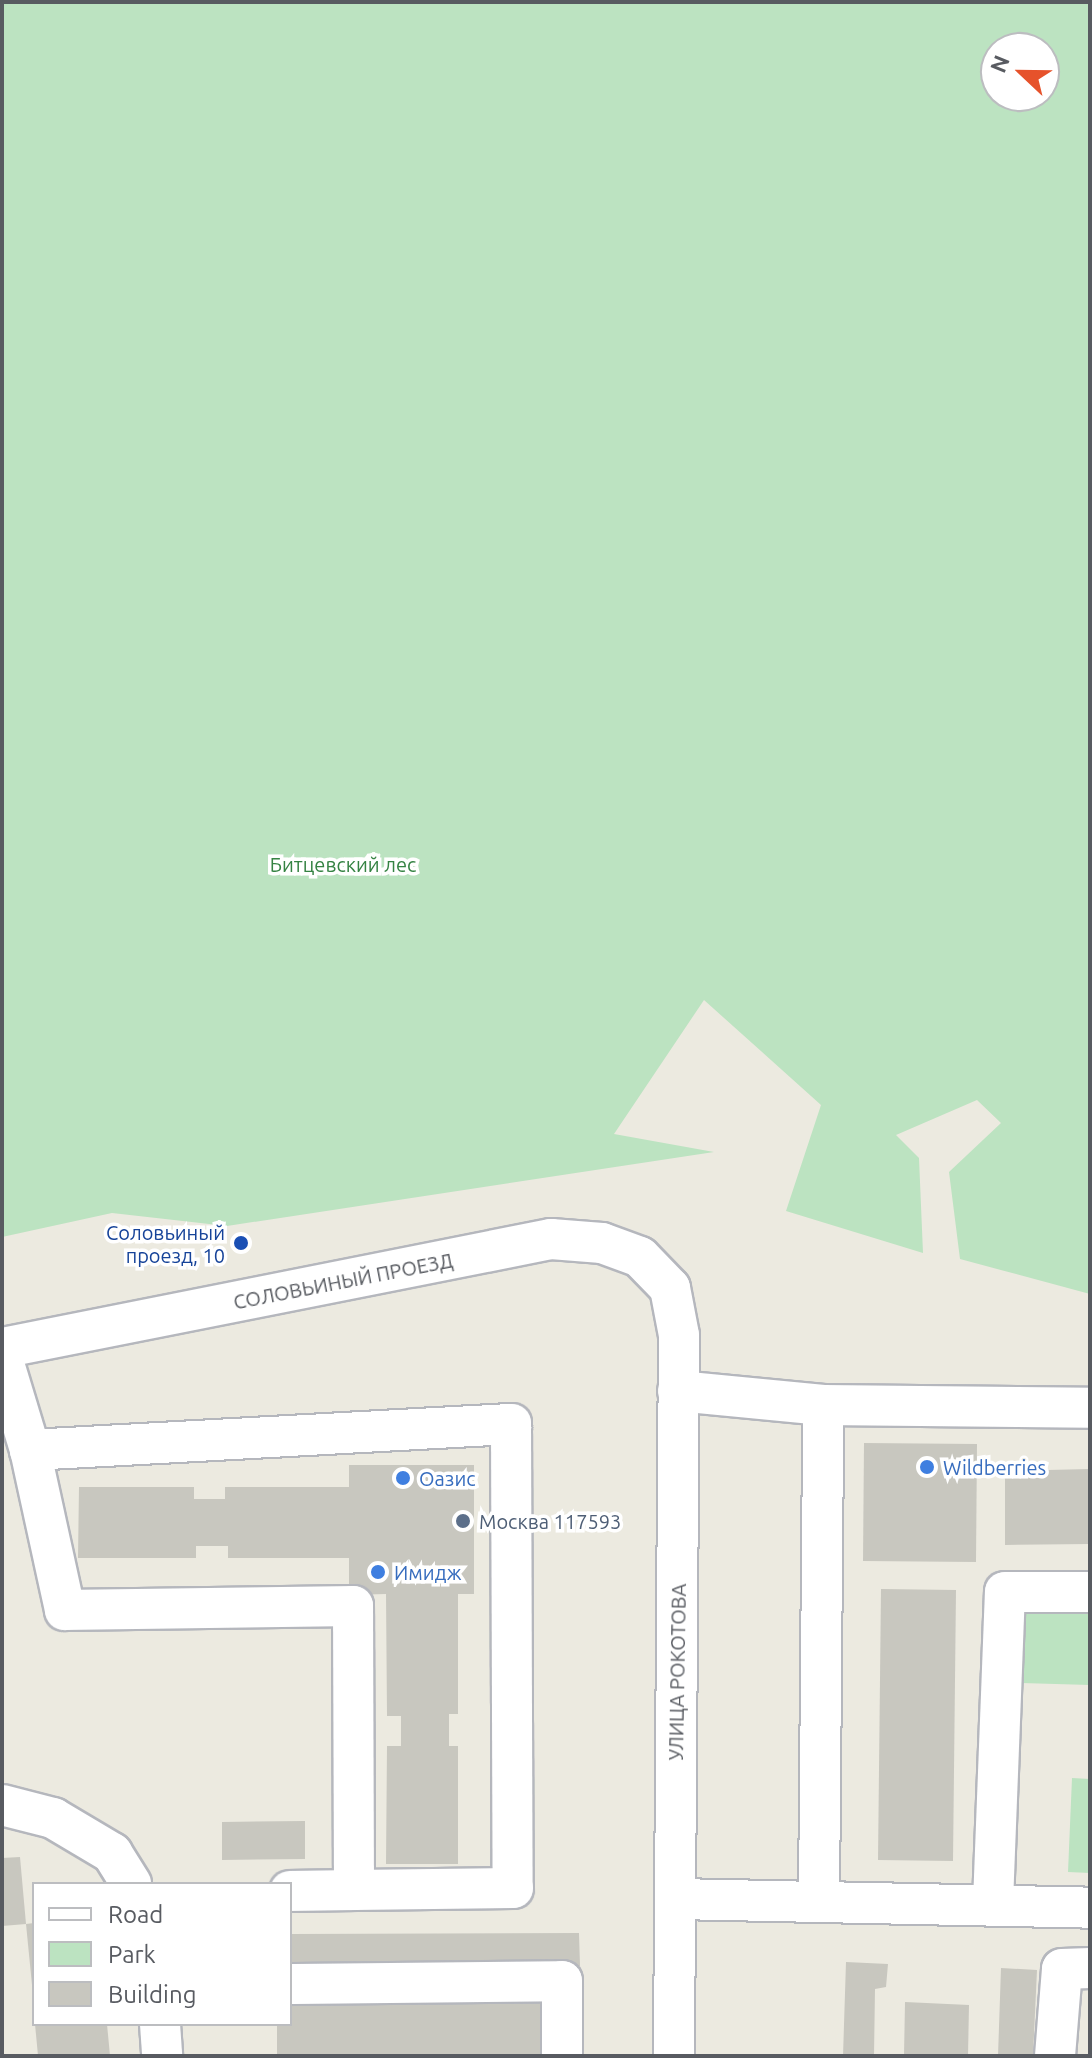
<!DOCTYPE html>
<meta charset="utf-8">
<style>
body{margin:0}
#map{position:relative;width:1092px;height:2058px;overflow:hidden;background:#eceae0;font-family:Ubuntu,sans-serif}
div>[style]{position:absolute}
.green>*{inset:0;background:#bce3c1}
.building>*{inset:0;background:#c8c7bf}
.roads{filter:drop-shadow(2px 0 #b5b7bd) drop-shadow(-2px 0 #b5b7bd) drop-shadow(0 2px #b5b7bd) drop-shadow(0 -2px #b5b7bd)}
.minor>*{height:40px;margin:-20px;padding:0 20px;transform-origin:20px;border-radius:20px;background:#fff}
.dots>*{width:22px;height:22px;translate:-50% -50%;box-sizing:border-box;border:4px solid #fff;border-radius:50%}
span{translate:-50% -50%;white-space:nowrap;text-align:center;line-height:1.15;-webkit-text-stroke:7px #fff;paint-order:stroke}
.park-label{font-size:20px;color:#358343}
.transit-label{font-size:20px;color:#164399}
.right{translate:-100% -50%;text-align:right}
.street-label{font-size:20px;color:#585b61}
.shop-label{font-size:20px;color:#366cbe}
.left{translate:0 -50%;text-align:left}
.service-label{font-size:20px;color:#4e5e75}
.frame{position:absolute;inset:0;border:4px solid #585b61;pointer-events:none}
.legend{position:absolute;left:32px;top:1882px;width:260px;height:144px;box-sizing:border-box;background:#fff;border:2px solid #bcbdc0;margin:0;padding:10px 14px;list-style:none;font-size:24px;color:#585b61}
.legend li{display:flex;align-items:center;gap:16px;height:40px}
.legend b{width:40px;border:2px solid #bcbdc0}
.north{position:absolute;left:980px;top:32px;width:80px;height:80px;box-sizing:border-box;background:#fff;border:2px solid #bcbdc0;border-radius:50%;rotate:292deg;font-size:22px;font-weight:700;line-height:32px;text-align:center;color:#585b61}
.north::after{content:'';display:block;margin:auto;width:28px;height:36px;background:#e6522b;clip-path:polygon(50% 0,100% 100%,50% 72%,0 100%)}
</style>
<div id="map">
<div class="green">
<i style="clip-path:polygon(evenodd,2px 2px,1090px 2px,1090px 1294px,960px 1259px,949px 1172px,1001px 1123px,977px 1100px,896px 1135px,919px 1158px,923px 1253px,786px 1211px,821px 1105px,704px 1000px,614px 1134px,714px 1152px,227px 1226px,112px 1213px,2px 1237px,2px 2px,1044px 48px,1044px 96px,996px 96px,996px 48px,1044px 48px)"></i>
<i style="clip-path:polygon(1023px 1610px,1090px 1611px,1090px 1685px,1021px 1683px)"></i>
<i style="clip-path:polygon(1072px 1778px,1090px 1779px,1090px 1873px,1068px 1872px)"></i>
</div>
<div class="building">
<i style="clip-path:polygon(864px 1443px,977px 1444px,976px 1562px,863px 1561px)"></i>
<i style="clip-path:polygon(349px 1465px,474px 1465px,474px 1594px,458px 1594px,458px 1714px,449px 1714px,449px 1746px,458px 1746px,458px 1864px,386px 1864px,387px 1746px,401px 1746px,401px 1716px,387px 1716px,386px 1594px,349px 1595px,349px 1558px,228px 1558px,228px 1546px,196px 1546px,196px 1558px,78px 1558px,79px 1487px,194px 1487px,194px 1499px,225px 1499px,225px 1487px,349px 1487px)"></i>
<i style="clip-path:polygon(1090px 1469px,1090px 1544px,1005px 1545px,1005px 1471px)"></i>
<i style="clip-path:polygon(881px 1589px,956px 1590px,953px 1861px,878px 1860px)"></i>
<i style="clip-path:polygon(305px 1821px,305px 1859px,222px 1860px,222px 1822px)"></i>
<i style="clip-path:polygon(20px 1857px,26px 1924px,2px 1926px,2px 1858px)"></i>
<i style="clip-path:polygon(34px 1923px,34px 1985px,32px 1985px,26px 1924px)"></i>
<i style="clip-path:polygon(579px 1933px,580px 1966px,290px 1970px,290px 1934px)"></i>
<i style="clip-path:polygon(846px 1962px,888px 1964px,886px 1987px,875px 1989px,874px 2056px,843px 2056px)"></i>
<i style="clip-path:polygon(1001px 1968px,1037px 1970px,1033px 2056px,998px 2056px)"></i>
<i style="clip-path:polygon(551px 1997px,551px 2056px,277px 2056px,277px 2024px,290px 2024px,290px 1999px)"></i>
<i style="clip-path:polygon(905px 2002px,969px 2005px,968px 2056px,904px 2056px)"></i>
<i style="clip-path:polygon(35px 2024px,107px 2024px,110px 2056px,38px 2056px)"></i>
</div>
<div class="roads">
<div class="minor">
<i style="left:2px;top:1348px;width:560px;rotate:-11.23deg"></i>
<i style="left:551px;top:1239px;width:51px;rotate:4.5deg"></i>
<i style="left:602px;top:1243px;width:40px;rotate:20.2deg"></i>
<i style="left:640px;top:1257px;width:43px;rotate:45.9deg"></i>
<i style="left:670px;top:1288px;width:48px;rotate:79.2deg"></i>
<i style="left:679px;top:1335px;width:721px;rotate:90.4deg"></i>
<i style="left:2px;top:1357px;width:97px;rotate:73.2deg"></i>
<i style="left:678px;top:1391px;width:146px;rotate:5.5deg"></i>
<i style="left:823px;top:1405px;width:267px;rotate:0.6deg"></i>
<i style="left:511px;top:1424px;width:464px;rotate:89.8deg"></i>
<i style="left:513px;top:1888px;width:159px;rotate:179.3deg"></i>
<i style="left:354px;top:1890px;width:284px;rotate:-90.2deg"></i>
<i style="left:353px;top:1606px;width:288px;rotate:179.2deg"></i>
<i style="left:65px;top:1610px;width:164px;rotate:-102.3deg"></i>
<i style="left:30px;top:1450px;width:482px;rotate:-3.1deg"></i>
<i style="left:2px;top:1805px;width:53px;rotate:14.3deg"></i>
<i style="left:53px;top:1818px;width:69px;rotate:30.7deg"></i>
<i style="left:112px;top:1853px;width:36px;rotate:58deg"></i>
<i style="left:290px;top:1891px;width:64px;rotate:-0.9deg"></i>
<i style="left:676px;top:1899px;width:414px;rotate:1.2deg"></i>
<i style="left:819px;top:1900px;width:495px;rotate:-89.5deg"></i>
<i style="left:993px;top:1903px;width:311px;rotate:-87.8deg"></i>
<i style="left:1005px;top:1592px;width:85px"></i>
<i style="left:290px;top:1984px;width:272px;rotate:-0.6deg"></i>
<i style="left:562px;top:1981px;width:75px;rotate:90deg"></i>
<i style="left:160px;top:2024px;width:32px;rotate:86deg"></i>
<i style="left:1055px;top:2056px;width:87px;rotate:-85.4deg"></i>
<i style="left:1062px;top:1969px;width:28px;rotate:-2deg"></i>
</div>
</div>
<div class="dots">
<i style="left:241px;top:1243px;background:#1a4fb4"></i>
<i style="left:927px;top:1467px;background:#3f7fe0"></i>
<i style="left:403px;top:1478px;background:#3f7fe0"></i>
<i style="left:463px;top:1521px;background:#5c6f8a"></i>
<i style="left:378px;top:1572px;background:#3f7fe0"></i>
</div>
<div class="park-label">
<span style="left:343px;top:864px">Битцевский лес</span>
</div>
<div class="transit-label">
<span class="right" style="left:225px;top:1244px">Соловьиный<br>проезд, 10</span>
</div>
<div class="street-label">
<span style="left:343px;top:1281px;rotate:-11deg">СОЛОВЬИНЫЙ ПРОЕЗД</span>
<span style="left:677px;top:1672px;rotate:-89deg">УЛИЦА РОКОТОВА</span>
</div>
<div class="shop-label">
<span class="left" style="left:943px;top:1467px">Wildberries</span>
<span class="left" style="left:419px;top:1478px">Оазис</span>
<span class="left" style="left:394px;top:1572px">Имидж</span>
</div>
<div class="service-label">
<span class="left" style="left:479px;top:1521px">Москва 117593</span>
</div>
<div class="frame"></div>
<ul class="legend">
<li><b style="height:10px;background:#fff"></b>Road</li>
<li><b style="height:22px;background:#bce3c1"></b>Park</li>
<li><b style="height:22px;background:#c8c7bf"></b>Building</li>
</ul>
<div class="north">N</div>
</div>
